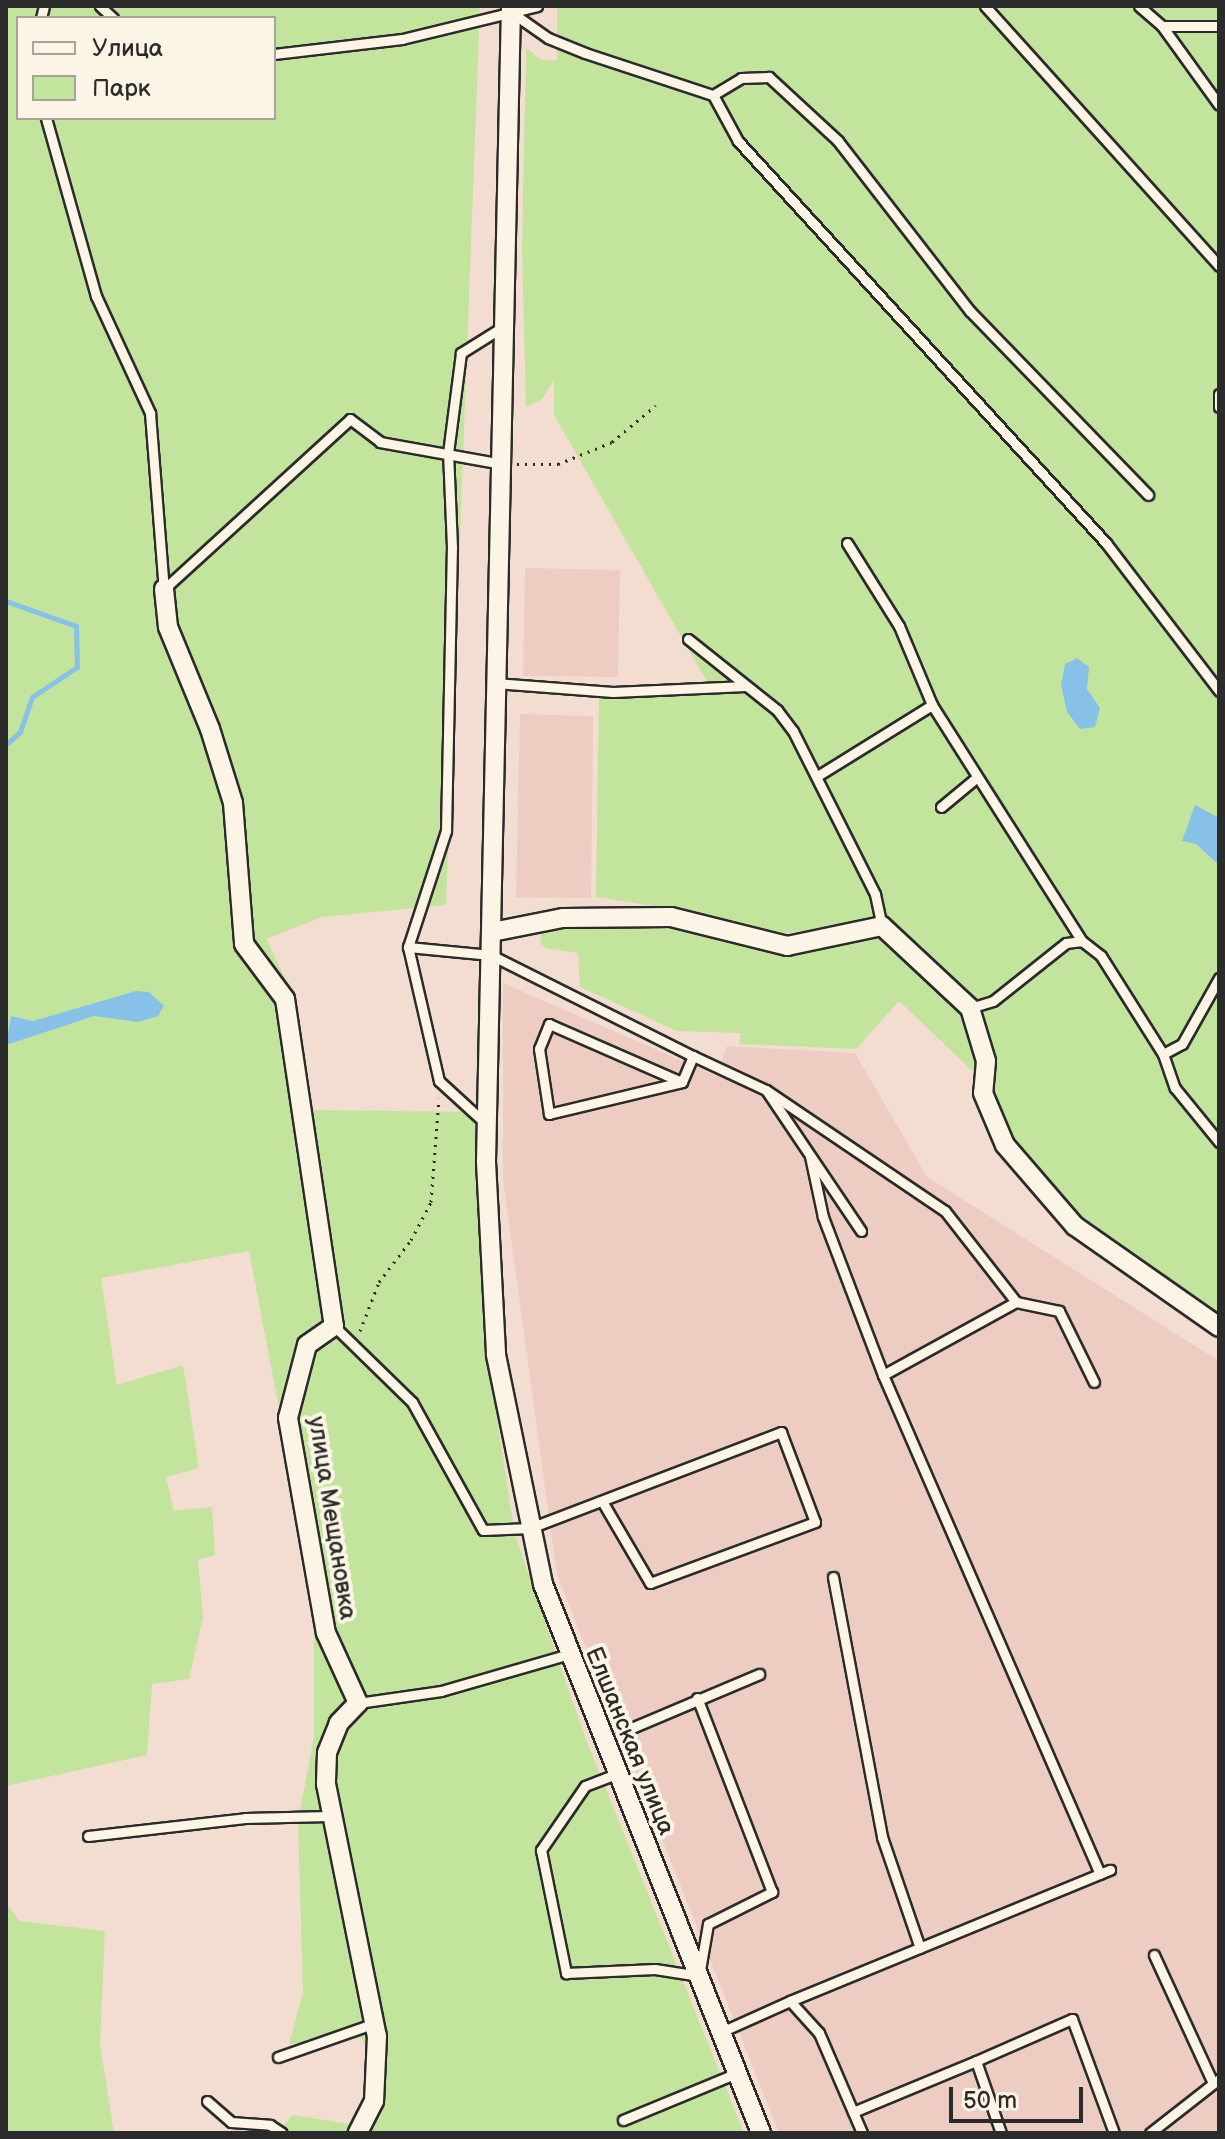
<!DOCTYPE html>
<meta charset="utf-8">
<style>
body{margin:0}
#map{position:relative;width:1225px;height:2139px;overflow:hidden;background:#f3ddd0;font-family:"Balsamiq Sans",sans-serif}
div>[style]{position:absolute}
.built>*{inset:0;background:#edccc1}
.green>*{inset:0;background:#c3e49d}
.water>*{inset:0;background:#88c1e7}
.stream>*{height:5px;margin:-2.5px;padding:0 2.5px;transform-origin:2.5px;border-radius:2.5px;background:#88c1e7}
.path>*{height:3px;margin-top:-1.5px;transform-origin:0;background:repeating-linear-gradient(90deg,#2b2b2b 0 2px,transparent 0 8px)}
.roads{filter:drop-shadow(2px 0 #2b2b2b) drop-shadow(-2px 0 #2b2b2b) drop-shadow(0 2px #2b2b2b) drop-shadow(0 -2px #2b2b2b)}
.service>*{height:9px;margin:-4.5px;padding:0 4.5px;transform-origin:4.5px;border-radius:4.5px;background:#fcf5e5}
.minor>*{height:18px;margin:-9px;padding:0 9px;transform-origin:9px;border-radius:9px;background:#fcf5e5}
span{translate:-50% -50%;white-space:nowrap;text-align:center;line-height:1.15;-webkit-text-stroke:8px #fcf5e5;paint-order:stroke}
.street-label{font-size:24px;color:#2b2b2b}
.frame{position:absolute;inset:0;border:8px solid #2b2b2b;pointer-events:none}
.legend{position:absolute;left:16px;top:16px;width:260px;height:104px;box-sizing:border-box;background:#fcf5e5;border:2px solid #a8a49b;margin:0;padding:10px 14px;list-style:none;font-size:24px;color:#2b2b2b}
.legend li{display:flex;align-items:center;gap:16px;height:40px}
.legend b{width:40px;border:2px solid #a8a49b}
.scale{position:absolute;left:949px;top:2087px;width:134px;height:36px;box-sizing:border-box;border:4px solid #2b2b2b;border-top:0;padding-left:10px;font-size:24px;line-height:28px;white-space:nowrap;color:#2b2b2b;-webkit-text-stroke:6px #fcf5e5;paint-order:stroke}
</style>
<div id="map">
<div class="built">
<i style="clip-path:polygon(525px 568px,620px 570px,618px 677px,523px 676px)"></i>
<i style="clip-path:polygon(520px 714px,593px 716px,591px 898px,516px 897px)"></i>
<i style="clip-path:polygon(503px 983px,717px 1076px,727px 1046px,855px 1053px,927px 1177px,1219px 1361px,1219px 2133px,779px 2133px,557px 1575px,503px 1179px)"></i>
</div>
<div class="green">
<i style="clip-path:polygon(evenodd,6px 6px,480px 6px,446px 905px,322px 917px,266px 939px,289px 986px,312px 1110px,480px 1112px,477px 1165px,487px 1355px,515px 1535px,585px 1737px,744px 2133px,278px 2133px,292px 2115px,356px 2125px,376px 2060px,361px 2038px,289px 2044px,303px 1992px,298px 1822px,314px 1737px,314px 1631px,305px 1544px,249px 1251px,101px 1278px,117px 1385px,183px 1365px,199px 1468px,166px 1477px,174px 1511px,212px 1507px,215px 1555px,198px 1560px,203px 1617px,189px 1679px,152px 1684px,147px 1755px,6px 1786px,6px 6px,18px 18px,274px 18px,274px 118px,18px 118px,18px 18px)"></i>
<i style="clip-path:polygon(557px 6px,1219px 6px,1219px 1320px,1029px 1176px,982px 1080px,899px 1001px,856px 1049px,739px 1044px,741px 1033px,677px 1031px,580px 987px,578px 953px,545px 948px,540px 941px,541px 932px,587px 922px,669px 924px,789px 954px,851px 940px,842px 924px,771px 936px,667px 908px,596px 897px,599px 697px,713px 692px,554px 415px,554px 380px,542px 399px,526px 407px,522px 249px,526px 48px,542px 60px,557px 60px)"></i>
<i style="clip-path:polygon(6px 1904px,20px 1921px,105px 1931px,100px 2044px,114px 2133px,6px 2133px)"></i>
</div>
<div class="water">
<i style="clip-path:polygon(1077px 658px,1089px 667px,1087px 689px,1100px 708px,1095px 727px,1080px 729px,1067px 712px,1061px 685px,1065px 664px)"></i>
<i style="clip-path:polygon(1195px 805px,1219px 818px,1219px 865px,1196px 844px,1182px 841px)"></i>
<i style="clip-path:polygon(136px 991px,149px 992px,164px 1006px,158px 1016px,138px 1022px,94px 1016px,6px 1045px,11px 1016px,33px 1021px)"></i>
</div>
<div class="stream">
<i style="left:6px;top:601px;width:74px;rotate:19.7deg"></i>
<i style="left:76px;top:626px;width:41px;rotate:88.6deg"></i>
<i style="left:77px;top:667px;width:54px;rotate:146.3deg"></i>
<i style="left:32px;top:697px;width:37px;rotate:109deg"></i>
<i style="left:20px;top:732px;width:18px;rotate:139deg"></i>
</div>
<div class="path">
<i style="left:517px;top:464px;width:41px"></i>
<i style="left:558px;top:464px;width:58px;rotate:-22.2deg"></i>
<i style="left:612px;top:442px;width:57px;rotate:-40.1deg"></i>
<i style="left:360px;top:1331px;width:53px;rotate:-68.8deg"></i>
<i style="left:379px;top:1282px;width:53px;rotate:-52.7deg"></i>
<i style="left:411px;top:1240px;width:43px;rotate:-62.2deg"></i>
<i style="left:431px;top:1202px;width:104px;rotate:-85.6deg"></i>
</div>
<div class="roads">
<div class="service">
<i style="left:100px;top:6px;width:18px;rotate:43deg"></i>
<i style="left:985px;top:6px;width:350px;rotate:48deg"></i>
<i style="left:1139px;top:6px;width:30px;rotate:41deg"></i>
<i style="left:1162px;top:26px;width:57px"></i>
<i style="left:511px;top:12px;width:45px;rotate:35.1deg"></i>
<i style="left:548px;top:38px;width:40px;rotate:22deg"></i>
<i style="left:585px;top:53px;width:135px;rotate:18.2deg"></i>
<i style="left:713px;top:95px;width:52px;rotate:61.5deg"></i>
<i style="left:738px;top:141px;width:545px;rotate:47.53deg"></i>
<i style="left:1106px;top:543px;width:186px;rotate:52.6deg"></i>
<i style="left:41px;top:18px;width:12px;rotate:-76deg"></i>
<i style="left:1162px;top:26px;width:97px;rotate:54.2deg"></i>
<i style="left:274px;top:54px;width:129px;rotate:-6.7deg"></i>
<i style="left:402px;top:39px;width:139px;rotate:-13.7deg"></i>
<i style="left:713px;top:95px;width:33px;rotate:-31deg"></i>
<i style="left:741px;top:78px;width:28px;rotate:-2deg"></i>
<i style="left:769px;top:77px;width:94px;rotate:42.8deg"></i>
<i style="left:838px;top:141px;width:215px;rotate:52.2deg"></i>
<i style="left:970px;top:311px;width:256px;rotate:45.9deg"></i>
<i style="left:46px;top:118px;width:185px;rotate:74.3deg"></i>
<i style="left:96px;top:296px;width:129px;rotate:65.2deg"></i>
<i style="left:150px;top:413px;width:177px;rotate:85.5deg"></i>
<i style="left:1219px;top:394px;width:13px;rotate:90deg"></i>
<i style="left:847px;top:543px;width:98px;rotate:57.9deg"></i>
<i style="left:899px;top:626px;width:86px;rotate:67.3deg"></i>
<i style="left:932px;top:705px;width:280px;rotate:57.6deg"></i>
<i style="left:164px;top:589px;width:252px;rotate:-42.4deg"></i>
<i style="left:350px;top:419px;width:38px;rotate:37deg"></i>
<i style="left:380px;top:442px;width:124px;rotate:10.2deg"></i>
<i style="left:688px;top:639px;width:114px;rotate:38.6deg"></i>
<i style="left:777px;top:710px;width:26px;rotate:53deg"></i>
<i style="left:793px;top:731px;width:182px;rotate:63.3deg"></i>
<i style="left:875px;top:894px;width:33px;rotate:78deg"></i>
<i style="left:495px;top:683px;width:118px;rotate:4.4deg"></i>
<i style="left:613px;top:692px;width:133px;rotate:-2.6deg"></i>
<i style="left:819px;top:775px;width:133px;rotate:-31.8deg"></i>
<i style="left:941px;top:807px;width:45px;rotate:-39.6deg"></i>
<i style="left:408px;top:947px;width:83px;rotate:5.5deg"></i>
<i style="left:491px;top:955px;width:226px;rotate:26.6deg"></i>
<i style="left:693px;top:1056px;width:28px;rotate:113deg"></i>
<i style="left:682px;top:1082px;width:137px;rotate:166.5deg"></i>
<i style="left:549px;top:1114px;width:66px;rotate:-98.7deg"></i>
<i style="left:539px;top:1049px;width:27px;rotate:-68deg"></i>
<i style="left:549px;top:1024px;width:145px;rotate:23.6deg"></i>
<i style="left:970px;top:1008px;width:24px;rotate:-17deg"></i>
<i style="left:993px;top:1001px;width:93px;rotate:-38.5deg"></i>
<i style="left:1066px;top:943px;width:16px;rotate:-7deg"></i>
<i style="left:1082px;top:941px;width:24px;rotate:38deg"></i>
<i style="left:1101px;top:956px;width:116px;rotate:57.7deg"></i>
<i style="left:1163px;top:1054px;width:36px;rotate:71deg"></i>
<i style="left:1175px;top:1088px;width:70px;rotate:50.8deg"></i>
<i style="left:1163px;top:1054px;width:21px;rotate:-28deg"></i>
<i style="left:1182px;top:1044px;width:76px;rotate:-60.7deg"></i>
<i style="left:693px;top:1056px;width:81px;rotate:25deg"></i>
<i style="left:766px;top:1090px;width:170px;rotate:56deg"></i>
<i style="left:766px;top:1090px;width:216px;rotate:34.1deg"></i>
<i style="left:945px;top:1211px;width:115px;rotate:52deg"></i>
<i style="left:1016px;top:1302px;width:44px;rotate:11.8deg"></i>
<i style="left:1059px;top:1311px;width:79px;rotate:63.8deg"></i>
<i style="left:485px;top:1123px;width:62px;rotate:-137.6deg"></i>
<i style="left:439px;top:1081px;width:138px;rotate:-103deg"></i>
<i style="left:408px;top:947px;width:122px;rotate:-71.9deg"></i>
<i style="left:446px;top:831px;width:284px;rotate:-88.8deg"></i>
<i style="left:452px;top:547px;width:94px;rotate:-92.4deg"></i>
<i style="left:448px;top:453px;width:101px;rotate:-82.6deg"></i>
<i style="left:461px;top:353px;width:51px;rotate:-32.1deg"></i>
<i style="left:810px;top:1156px;width:62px;rotate:78deg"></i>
<i style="left:823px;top:1217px;width:169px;rotate:69.2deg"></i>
<i style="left:883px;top:1375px;width:152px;rotate:-28.8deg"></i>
<i style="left:334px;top:1326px;width:109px;rotate:44.3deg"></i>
<i style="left:412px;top:1402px;width:146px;rotate:61deg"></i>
<i style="left:483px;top:1530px;width:47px;rotate:-2.4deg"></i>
<i style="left:530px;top:1528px;width:269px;rotate:-20.9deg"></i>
<i style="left:781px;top:1432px;width:96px;rotate:69.3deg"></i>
<i style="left:815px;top:1522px;width:176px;rotate:159.7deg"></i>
<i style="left:650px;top:1583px;width:93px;rotate:-120.4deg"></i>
<i style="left:883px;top:1375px;width:544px;rotate:66.5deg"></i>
<i style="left:833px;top:1577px;width:265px;rotate:79.3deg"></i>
<i style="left:882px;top:1837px;width:117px;rotate:71.1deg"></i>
<i style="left:358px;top:1703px;width:84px;rotate:-8.2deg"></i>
<i style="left:441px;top:1691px;width:133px;rotate:-16.1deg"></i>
<i style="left:622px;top:1732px;width:149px;rotate:-22.9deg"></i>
<i style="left:616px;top:1774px;width:33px;rotate:159deg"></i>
<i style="left:585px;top:1786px;width:78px;rotate:124.5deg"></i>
<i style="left:541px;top:1850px;width:126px;rotate:78.5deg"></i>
<i style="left:566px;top:1973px;width:89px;rotate:-2.6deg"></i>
<i style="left:655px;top:1969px;width:45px;rotate:9deg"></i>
<i style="left:699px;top:1976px;width:53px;rotate:-80.2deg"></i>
<i style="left:708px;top:1924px;width:72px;rotate:-26.6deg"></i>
<i style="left:772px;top:1892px;width:208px;rotate:-111.1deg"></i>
<i style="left:88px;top:1836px;width:158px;rotate:-6.5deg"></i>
<i style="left:245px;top:1818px;width:84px;rotate:-1.4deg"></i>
<i style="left:1154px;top:1955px;width:141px;rotate:65.3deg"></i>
<i style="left:790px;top:2001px;width:346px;rotate:-22.3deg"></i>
<i style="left:721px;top:2032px;width:76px;rotate:-24.2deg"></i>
<i style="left:790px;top:2001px;width:43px;rotate:47.8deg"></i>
<i style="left:819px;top:2033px;width:109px;rotate:66.7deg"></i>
<i style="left:278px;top:2057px;width:103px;rotate:-19.3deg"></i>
<i style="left:976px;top:2061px;width:105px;rotate:-23.6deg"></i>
<i style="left:1072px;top:2019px;width:121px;rotate:69.8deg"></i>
<i style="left:207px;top:2101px;width:32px;rotate:41deg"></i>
<i style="left:231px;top:2122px;width:39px;rotate:4deg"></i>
<i style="left:270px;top:2125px;width:14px;rotate:34deg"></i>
<i style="left:853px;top:2112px;width:133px;rotate:-22.5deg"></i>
<i style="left:976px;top:2061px;width:76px;rotate:70.9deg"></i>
<i style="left:623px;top:2120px;width:123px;rotate:-22.4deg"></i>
<i style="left:1150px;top:2133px;width:88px;rotate:-38deg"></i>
</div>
<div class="minor">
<i style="left:511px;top:6px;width:1156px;rotate:91.24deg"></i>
<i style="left:486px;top:1162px;width:193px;rotate:87deg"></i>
<i style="left:496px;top:1355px;width:234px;rotate:78.4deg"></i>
<i style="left:543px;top:1584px;width:591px;rotate:68.34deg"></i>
<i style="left:164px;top:589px;width:38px;rotate:84deg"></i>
<i style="left:168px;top:627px;width:110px;rotate:67.6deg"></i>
<i style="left:210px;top:729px;width:77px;rotate:72.7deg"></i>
<i style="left:233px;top:803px;width:141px;rotate:85.5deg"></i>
<i style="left:244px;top:944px;width:69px;rotate:53.3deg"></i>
<i style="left:285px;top:999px;width:331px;rotate:81.5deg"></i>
<i style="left:334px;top:1326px;width:33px;rotate:145deg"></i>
<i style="left:307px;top:1345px;width:75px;rotate:104.6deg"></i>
<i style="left:288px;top:1418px;width:218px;rotate:80deg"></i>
<i style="left:326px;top:1633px;width:77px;rotate:65.4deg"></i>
<i style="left:358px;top:1703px;width:28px;rotate:134deg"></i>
<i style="left:339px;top:1723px;width:32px;rotate:112deg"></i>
<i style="left:327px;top:1753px;width:31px;rotate:92deg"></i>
<i style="left:326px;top:1784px;width:257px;rotate:78.6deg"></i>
<i style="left:377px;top:2036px;width:65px;rotate:92.6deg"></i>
<i style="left:374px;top:2101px;width:36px;rotate:117deg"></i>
<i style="left:492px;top:932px;width:72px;rotate:-11.2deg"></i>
<i style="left:563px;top:918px;width:108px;rotate:-0.5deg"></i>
<i style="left:671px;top:917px;width:120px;rotate:14deg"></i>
<i style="left:787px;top:946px;width:97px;rotate:-11.9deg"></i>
<i style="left:882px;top:926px;width:120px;rotate:43deg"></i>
<i style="left:970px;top:1008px;width:55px;rotate:73.2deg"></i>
<i style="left:986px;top:1061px;width:32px;rotate:95deg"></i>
<i style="left:983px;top:1093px;width:56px;rotate:67.1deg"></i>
<i style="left:1005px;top:1145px;width:107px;rotate:49.2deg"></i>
<i style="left:1075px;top:1226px;width:176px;rotate:35deg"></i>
</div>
</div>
<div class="street-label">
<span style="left:332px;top:1518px;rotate:81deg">улица Мещановка</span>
<span style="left:630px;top:1741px;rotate:68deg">Елшанская улица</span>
</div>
<div class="frame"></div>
<ul class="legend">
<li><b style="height:10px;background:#fcf5e5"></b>Улица</li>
<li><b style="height:22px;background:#c3e49d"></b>Парк</li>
</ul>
<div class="scale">50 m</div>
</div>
